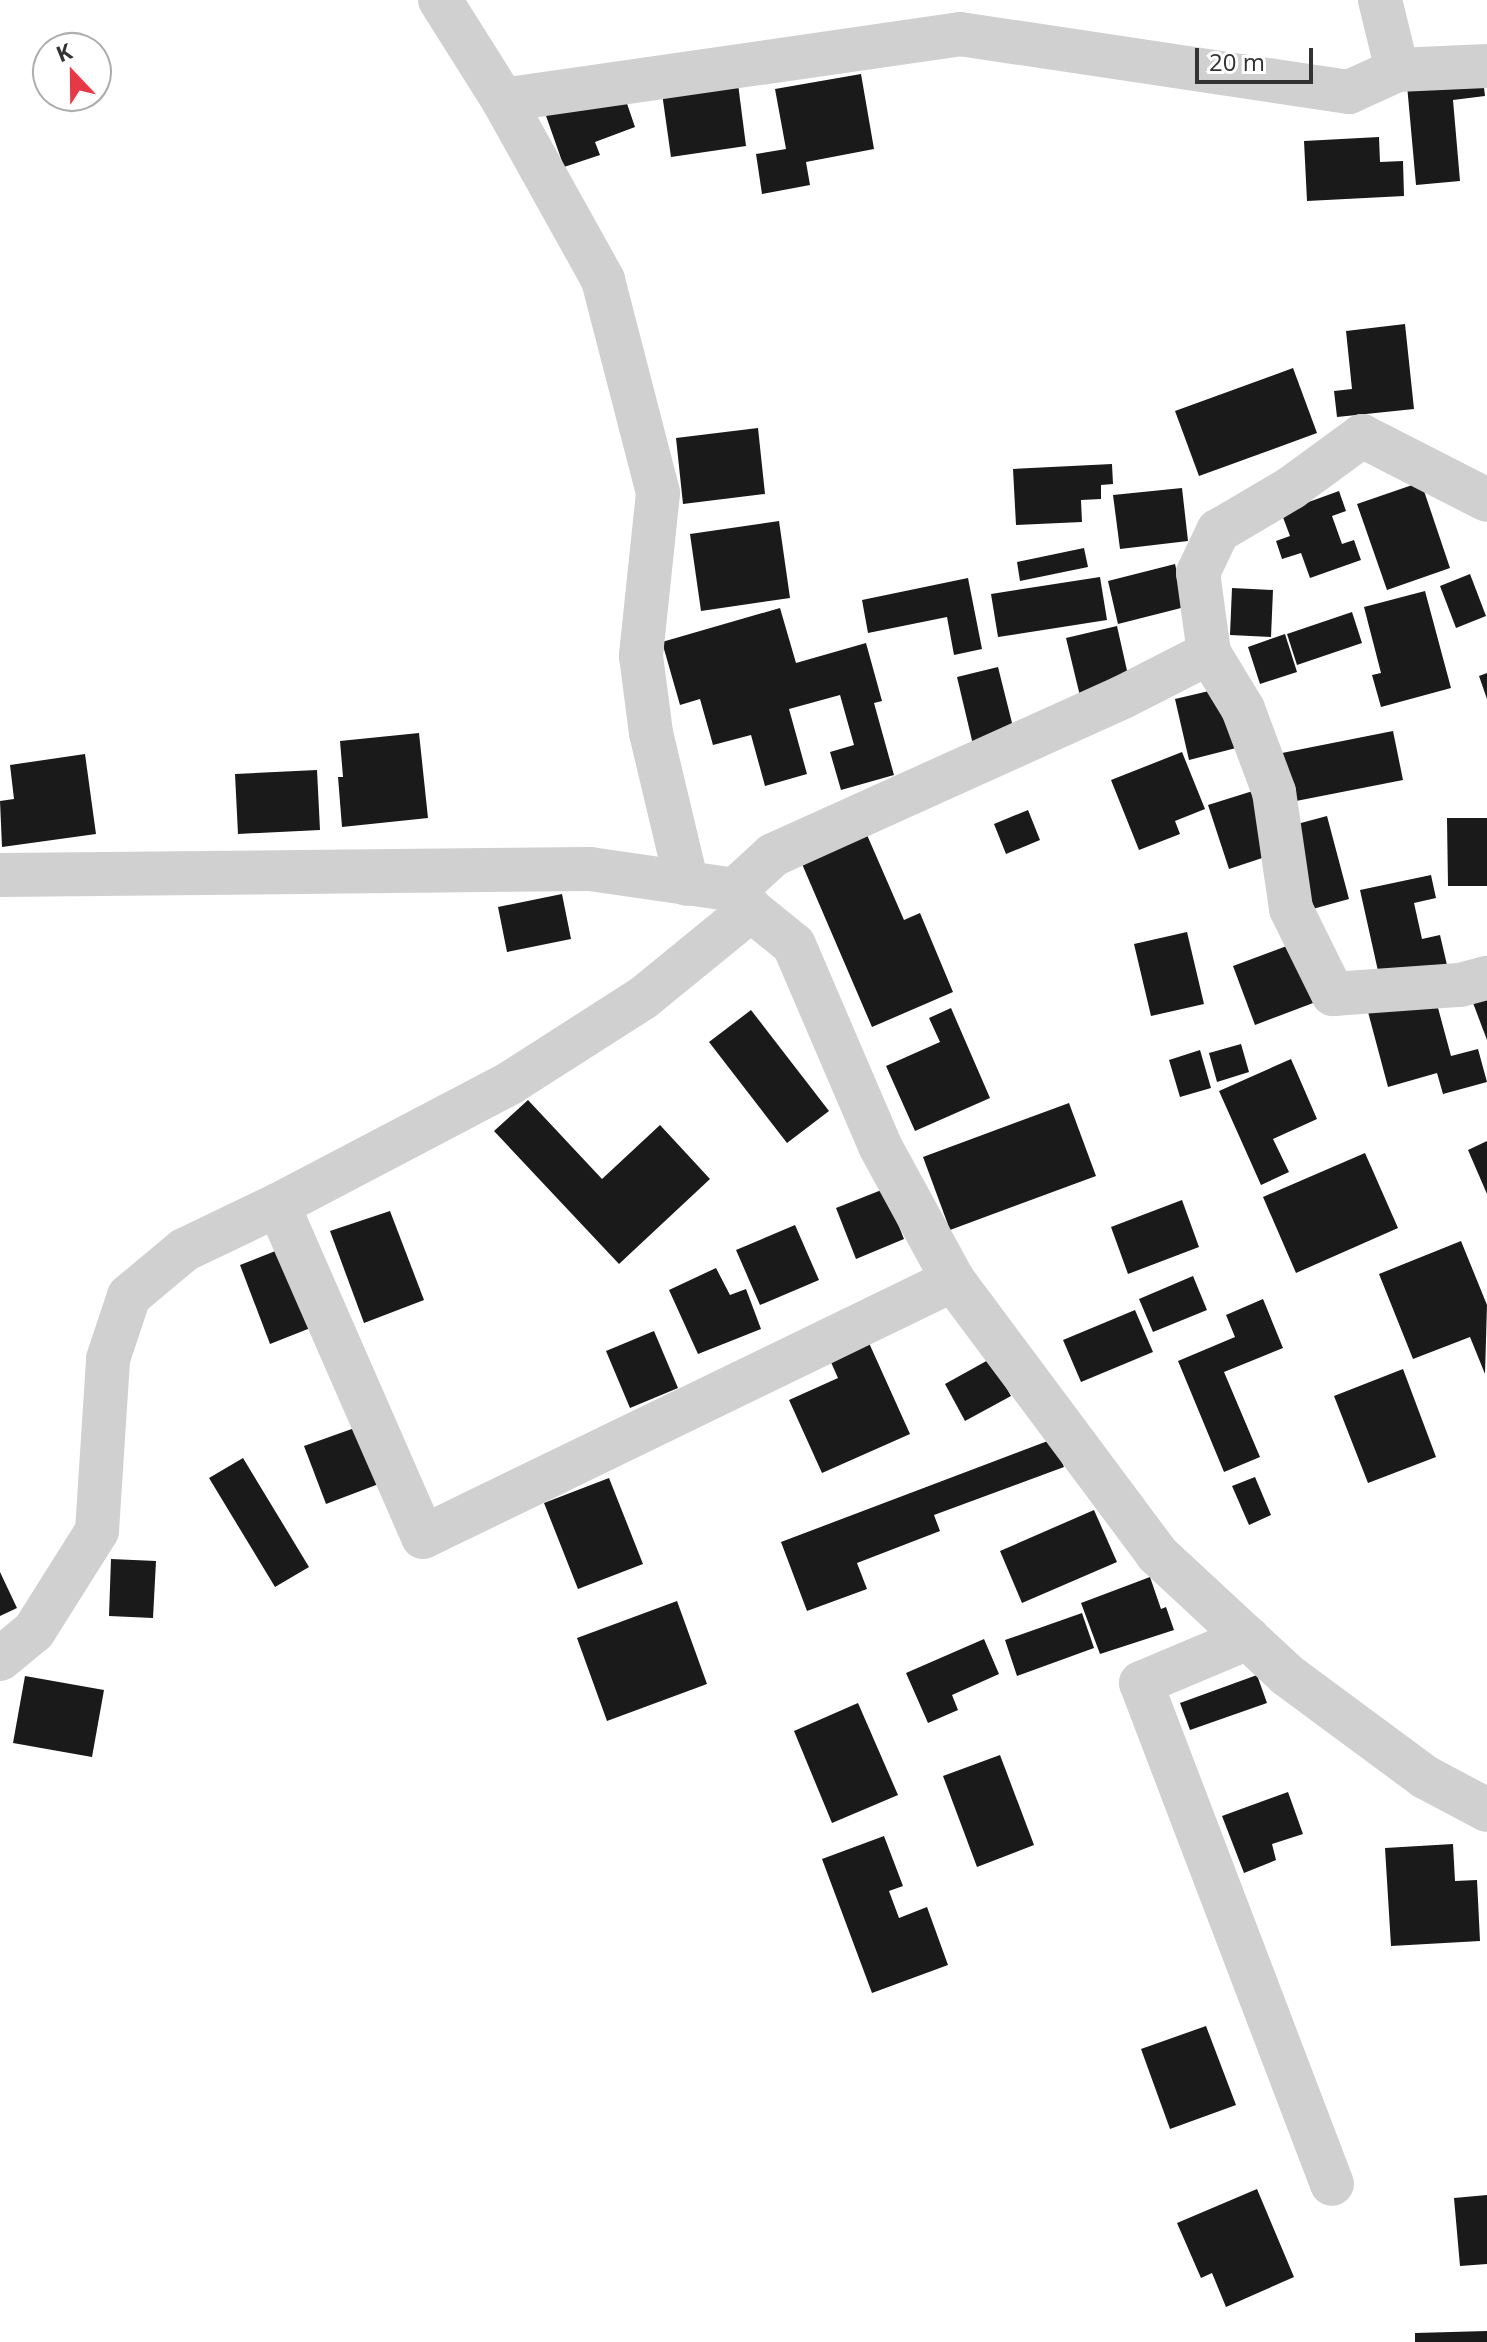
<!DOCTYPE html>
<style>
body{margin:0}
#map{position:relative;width:1487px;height:2342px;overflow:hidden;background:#fff;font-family:"Open Sans",sans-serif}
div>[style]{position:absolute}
.building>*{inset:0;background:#1a1a1a}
.minor>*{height:44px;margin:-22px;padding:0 22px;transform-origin:22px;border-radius:22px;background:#d0d0d0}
span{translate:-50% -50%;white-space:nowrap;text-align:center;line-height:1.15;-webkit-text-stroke:8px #fff;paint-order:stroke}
.north{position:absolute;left:32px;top:32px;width:80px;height:80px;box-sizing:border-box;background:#fff;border:2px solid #adadad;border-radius:50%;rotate:338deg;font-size:22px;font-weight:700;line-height:32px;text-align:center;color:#333}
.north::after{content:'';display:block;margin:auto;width:28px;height:36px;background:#e63946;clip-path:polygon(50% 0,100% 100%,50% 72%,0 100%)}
.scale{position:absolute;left:1195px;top:48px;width:118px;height:36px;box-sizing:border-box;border:4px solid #333;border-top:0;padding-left:10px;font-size:24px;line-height:28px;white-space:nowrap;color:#333;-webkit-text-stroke:6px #fff;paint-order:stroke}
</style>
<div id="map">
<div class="building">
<i style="clip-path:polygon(861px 74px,874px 149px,806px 162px,810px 185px,762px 194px,756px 154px,786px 149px,775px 89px)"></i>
<i style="clip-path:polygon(737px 76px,746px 146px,671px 157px,661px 86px)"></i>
<i style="clip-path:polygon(1483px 79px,1485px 96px,1453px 100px,1460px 181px,1416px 185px,1407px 85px)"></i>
<i style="clip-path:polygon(621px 86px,635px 127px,595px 142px,600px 155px,564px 167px,545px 113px)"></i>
<i style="clip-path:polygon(1379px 137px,1380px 162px,1403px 161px,1404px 196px,1307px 201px,1304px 141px)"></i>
<i style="clip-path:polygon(1405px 324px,1414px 409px,1337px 417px,1334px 391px,1352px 389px,1346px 331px)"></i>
<i style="clip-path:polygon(1293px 368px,1317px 433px,1199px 476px,1175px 411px)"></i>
<i style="clip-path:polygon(758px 428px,765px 494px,683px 504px,676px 438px)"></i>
<i style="clip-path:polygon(1112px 464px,1113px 484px,1101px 485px,1101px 499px,1081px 500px,1082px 522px,1016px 525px,1013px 469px)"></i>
<i style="clip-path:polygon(1421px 482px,1450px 568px,1387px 590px,1357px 504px)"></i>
<i style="clip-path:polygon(1182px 488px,1188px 541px,1120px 549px,1113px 495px)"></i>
<i style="clip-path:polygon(1339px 491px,1346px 511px,1332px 516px,1342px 544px,1354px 540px,1361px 560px,1310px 578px,1301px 553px,1282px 559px,1276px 541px,1290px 536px,1281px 512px)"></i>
<i style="clip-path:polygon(779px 521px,790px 598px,701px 611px,690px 534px)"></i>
<i style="clip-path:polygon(1084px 548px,1088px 567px,1020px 581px,1017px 562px)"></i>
<i style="clip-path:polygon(1175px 564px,1185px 607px,1118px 624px,1108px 581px)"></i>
<i style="clip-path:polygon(1470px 574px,1486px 616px,1456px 628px,1440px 586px)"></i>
<i style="clip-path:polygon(1100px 577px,1107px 620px,998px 637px,991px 594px)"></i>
<i style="clip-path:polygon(968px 578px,982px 649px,954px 655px,947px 617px,868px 633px,862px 600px)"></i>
<i style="clip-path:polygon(1232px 588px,1273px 590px,1271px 637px,1230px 635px)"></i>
<i style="clip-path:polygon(1425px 591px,1451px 688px,1381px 707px,1372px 675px,1381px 673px,1364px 607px)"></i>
<i style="clip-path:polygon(780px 608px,796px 663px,866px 643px,882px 701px,874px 703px,894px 775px,841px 790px,830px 752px,854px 745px,840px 695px,789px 709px,807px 774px,765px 786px,751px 735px,713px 745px,700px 699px,680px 705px,662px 642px)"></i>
<i style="clip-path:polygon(1352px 612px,1362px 643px,1297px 665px,1287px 634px)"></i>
<i style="clip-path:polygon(1117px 626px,1130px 684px,1080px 696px,1066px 638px)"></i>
<i style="clip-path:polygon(1285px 634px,1297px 672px,1260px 684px,1248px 647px)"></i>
<i style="clip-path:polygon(998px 667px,1016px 739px,974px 749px,957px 677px)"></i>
<i style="clip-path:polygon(1487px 673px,1487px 699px,1479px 676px)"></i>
<i style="clip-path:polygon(1226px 687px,1240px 747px,1189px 760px,1175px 699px)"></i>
<i style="clip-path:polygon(1393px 731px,1403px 780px,1291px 802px,1282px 753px)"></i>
<i style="clip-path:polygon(419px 733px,428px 818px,342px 827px,338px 777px,343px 777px,340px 741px)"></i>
<i style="clip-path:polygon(1182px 752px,1205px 809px,1175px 821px,1180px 834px,1139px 850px,1111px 780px)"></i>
<i style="clip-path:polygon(85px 754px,96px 834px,2px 847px,0 801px,14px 799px,10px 765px)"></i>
<i style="clip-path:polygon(317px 770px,320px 830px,238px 834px,235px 774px)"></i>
<i style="clip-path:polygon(1256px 790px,1277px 853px,1229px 869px,1208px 805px)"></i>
<i style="clip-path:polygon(1028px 810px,1040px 840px,1006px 854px,994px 824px)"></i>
<i style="clip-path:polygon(1327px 816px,1349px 899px,1309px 910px,1286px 827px)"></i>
<i style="clip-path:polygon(1447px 818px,1487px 818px,1487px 886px,1448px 886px)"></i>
<i style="clip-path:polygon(864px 828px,904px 920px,920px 913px,953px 992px,872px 1027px,799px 857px)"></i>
<i style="clip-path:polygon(1431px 875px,1436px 898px,1414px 903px,1422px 939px,1440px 935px,1447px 965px,1380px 980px,1360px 890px)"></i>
<i style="clip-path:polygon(562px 894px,571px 939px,507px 952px,498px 907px)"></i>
<i style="clip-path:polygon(1187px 932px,1204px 1004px,1151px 1016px,1134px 944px)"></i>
<i style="clip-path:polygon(1300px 941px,1321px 1000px,1255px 1025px,1233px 966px)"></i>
<i style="clip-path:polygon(1487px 988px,1487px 1040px,1470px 995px)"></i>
<i style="clip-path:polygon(1434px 993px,1451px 1056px,1478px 1049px,1487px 1082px,1443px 1094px,1437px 1073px,1388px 1087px,1368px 1012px)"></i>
<i style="clip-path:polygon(951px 1008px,990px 1098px,915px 1131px,886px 1066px,940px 1042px,929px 1018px)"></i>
<i style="clip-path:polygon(751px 1010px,829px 1111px,787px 1143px,709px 1042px)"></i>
<i style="clip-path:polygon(1241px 1044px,1249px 1072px,1217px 1082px,1209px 1053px)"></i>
<i style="clip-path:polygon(1200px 1050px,1211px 1088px,1180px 1097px,1169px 1060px)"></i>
<i style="clip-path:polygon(1291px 1059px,1317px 1119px,1273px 1139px,1289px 1172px,1261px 1185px,1219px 1091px)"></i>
<i style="clip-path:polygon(528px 1100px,602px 1179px,660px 1125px,710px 1179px,619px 1264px,494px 1131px)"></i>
<i style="clip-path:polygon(1069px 1103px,1096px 1176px,950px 1230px,923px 1157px)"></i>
<i style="clip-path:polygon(1487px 1141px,1487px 1194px,1468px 1150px)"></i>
<i style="clip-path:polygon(1365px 1153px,1398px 1228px,1296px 1273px,1263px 1197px)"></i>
<i style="clip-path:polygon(884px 1189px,904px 1239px,856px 1259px,836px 1208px)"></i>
<i style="clip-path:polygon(1182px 1200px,1199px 1247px,1128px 1274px,1111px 1227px)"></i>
<i style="clip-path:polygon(390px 1211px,424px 1300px,364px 1323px,330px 1231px)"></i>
<i style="clip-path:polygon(795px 1225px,819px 1280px,760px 1305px,736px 1250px)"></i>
<i style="clip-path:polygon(1461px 1241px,1487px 1305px,1485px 1374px,1470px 1337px,1413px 1359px,1379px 1274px)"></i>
<i style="clip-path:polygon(293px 1244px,323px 1323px,270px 1344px,240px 1265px)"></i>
<i style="clip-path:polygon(716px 1268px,730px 1295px,746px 1289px,761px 1329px,698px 1354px,669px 1290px)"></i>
<i style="clip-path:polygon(1193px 1276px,1207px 1310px,1153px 1332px,1139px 1299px)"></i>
<i style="clip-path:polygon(1263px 1299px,1283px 1348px,1224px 1372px,1260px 1457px,1224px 1472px,1178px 1361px,1235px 1337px,1226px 1315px)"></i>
<i style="clip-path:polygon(1135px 1310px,1153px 1352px,1081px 1382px,1063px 1340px)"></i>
<i style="clip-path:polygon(654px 1331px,678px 1388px,630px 1408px,606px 1351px)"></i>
<i style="clip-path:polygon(869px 1343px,910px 1434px,822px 1473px,789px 1400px,838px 1378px,830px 1360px)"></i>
<i style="clip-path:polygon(990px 1359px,1011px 1396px,965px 1421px,945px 1384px)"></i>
<i style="clip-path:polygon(1403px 1369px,1436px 1457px,1368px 1483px,1334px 1396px)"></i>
<i style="clip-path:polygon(363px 1425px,384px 1482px,326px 1504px,304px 1446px)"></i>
<i style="clip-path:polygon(1053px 1439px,1064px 1467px,934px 1515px,940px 1531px,857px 1563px,867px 1589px,807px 1611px,781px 1542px)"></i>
<i style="clip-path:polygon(243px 1458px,309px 1567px,275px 1587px,209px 1478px)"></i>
<i style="clip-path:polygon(1255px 1477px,1271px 1515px,1249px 1525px,1232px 1486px)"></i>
<i style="clip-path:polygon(609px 1478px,643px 1564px,578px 1589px,544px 1503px)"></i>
<i style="clip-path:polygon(1094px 1510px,1117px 1562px,1022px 1603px,1000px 1551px)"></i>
<i style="clip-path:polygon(111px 1559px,156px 1561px,153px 1618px,109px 1616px)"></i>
<i style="clip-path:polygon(0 1572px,17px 1608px,0 1616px)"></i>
<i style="clip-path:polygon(1150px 1577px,1161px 1609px,1166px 1607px,1174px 1630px,1100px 1654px,1081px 1603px)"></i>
<i style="clip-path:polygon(677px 1601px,707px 1684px,607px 1721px,577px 1638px)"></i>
<i style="clip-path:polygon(1082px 1613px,1094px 1648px,1017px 1676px,1005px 1640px)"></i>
<i style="clip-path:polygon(984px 1639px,999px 1674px,952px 1695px,958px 1710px,928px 1723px,906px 1673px)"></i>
<i style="clip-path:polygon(1257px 1675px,1267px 1703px,1190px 1730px,1180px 1703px)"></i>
<i style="clip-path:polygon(25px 1676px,104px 1690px,92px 1757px,13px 1743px)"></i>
<i style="clip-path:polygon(858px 1703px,898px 1795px,832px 1823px,794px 1731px)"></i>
<i style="clip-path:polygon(1000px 1755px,1034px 1845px,977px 1867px,943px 1776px)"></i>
<i style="clip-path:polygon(1288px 1792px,1303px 1834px,1272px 1844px,1276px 1860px,1244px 1873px,1222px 1816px)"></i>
<i style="clip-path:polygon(884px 1836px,903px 1886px,889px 1891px,899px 1918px,927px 1907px,948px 1965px,872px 1993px,822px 1859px)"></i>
<i style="clip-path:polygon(1453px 1844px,1455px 1881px,1477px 1880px,1480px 1941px,1391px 1946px,1385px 1848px)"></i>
<i style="clip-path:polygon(1206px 2026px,1236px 2105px,1170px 2129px,1141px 2049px)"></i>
<i style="clip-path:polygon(1257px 2189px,1294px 2277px,1226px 2307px,1212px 2273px,1201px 2278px,1177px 2223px)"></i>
<i style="clip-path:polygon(1487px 2195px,1487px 2264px,1460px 2266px,1454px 2198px)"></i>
<i style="clip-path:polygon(1487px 2331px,1487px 2342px,1415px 2342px,1415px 2333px)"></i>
</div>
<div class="minor">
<i style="left:440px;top:0;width:118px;rotate:57.8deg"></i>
<i style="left:503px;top:100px;width:206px;rotate:60.9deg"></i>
<i style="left:603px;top:280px;width:220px;rotate:75.5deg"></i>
<i style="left:658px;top:493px;width:164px;rotate:96deg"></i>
<i style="left:641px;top:656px;width:78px;rotate:82.6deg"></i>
<i style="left:651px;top:733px;width:155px;rotate:76.6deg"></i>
<i style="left:1380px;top:0;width:72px;rotate:76.3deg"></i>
<i style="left:503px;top:100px;width:462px;rotate:-8.2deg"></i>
<i style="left:960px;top:34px;width:393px;rotate:8.5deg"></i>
<i style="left:1349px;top:92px;width:53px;rotate:-24.6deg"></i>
<i style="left:1397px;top:70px;width:90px;rotate:-2.5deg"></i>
<i style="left:1209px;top:653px;width:66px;rotate:58.7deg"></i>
<i style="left:1243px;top:709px;width:89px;rotate:69.5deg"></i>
<i style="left:1274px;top:792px;width:118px;rotate:81.7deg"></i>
<i style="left:1291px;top:909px;width:95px;rotate:63.7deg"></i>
<i style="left:1333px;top:994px;width:127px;rotate:-4.1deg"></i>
<i style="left:1460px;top:985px;width:28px;rotate:-15deg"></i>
<i style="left:0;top:875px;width:590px;rotate:-0.58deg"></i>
<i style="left:590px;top:869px;width:147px;rotate:8.2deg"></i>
<i style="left:735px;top:890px;width:26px;rotate:51deg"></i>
<i style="left:751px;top:910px;width:55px;rotate:39.1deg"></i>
<i style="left:794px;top:945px;width:219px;rotate:66.8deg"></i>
<i style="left:880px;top:1146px;width:153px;rotate:61.4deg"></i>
<i style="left:953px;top:1280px;width:342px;rotate:53.3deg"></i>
<i style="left:1157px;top:1554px;width:178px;rotate:42.9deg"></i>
<i style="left:1287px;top:1675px;width:172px;rotate:36.5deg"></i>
<i style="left:1425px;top:1777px;width:70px;rotate:28deg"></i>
<i style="left:735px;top:890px;width:52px;rotate:-42.6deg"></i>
<i style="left:773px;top:855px;width:384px;rotate:-24.3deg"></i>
<i style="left:1123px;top:697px;width:97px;rotate:-27.1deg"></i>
<i style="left:1209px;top:653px;width:81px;rotate:-97.8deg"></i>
<i style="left:1198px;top:573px;width:47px;rotate:-64.5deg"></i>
<i style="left:1218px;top:531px;width:85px;rotate:-30.5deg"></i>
<i style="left:1291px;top:488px;width:88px;rotate:-36.2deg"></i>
<i style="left:1362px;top:436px;width:140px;rotate:27.1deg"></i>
<i style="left:278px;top:1205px;width:362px;rotate:66.4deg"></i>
<i style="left:423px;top:1537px;width:589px;rotate:-25.87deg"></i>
<i style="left:1248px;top:1638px;width:116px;rotate:157.2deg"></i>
<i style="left:1141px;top:1683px;width:536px;rotate:69.13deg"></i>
<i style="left:0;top:1659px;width:44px;rotate:-39.5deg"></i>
<i style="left:34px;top:1631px;width:118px;rotate:-57.8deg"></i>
<i style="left:97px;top:1531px;width:172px;rotate:-86.3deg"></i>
<i style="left:108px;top:1359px;width:66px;rotate:-71.6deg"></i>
<i style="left:129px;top:1296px;width:72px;rotate:-39.9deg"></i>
<i style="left:184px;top:1250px;width:104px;rotate:-25.6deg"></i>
<i style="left:278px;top:1205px;width:262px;rotate:-27.7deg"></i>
<i style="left:510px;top:1083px;width:158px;rotate:-32.6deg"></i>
<i style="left:643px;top:998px;width:139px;rotate:-39.2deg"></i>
</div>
<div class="north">K</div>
<div class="scale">20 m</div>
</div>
